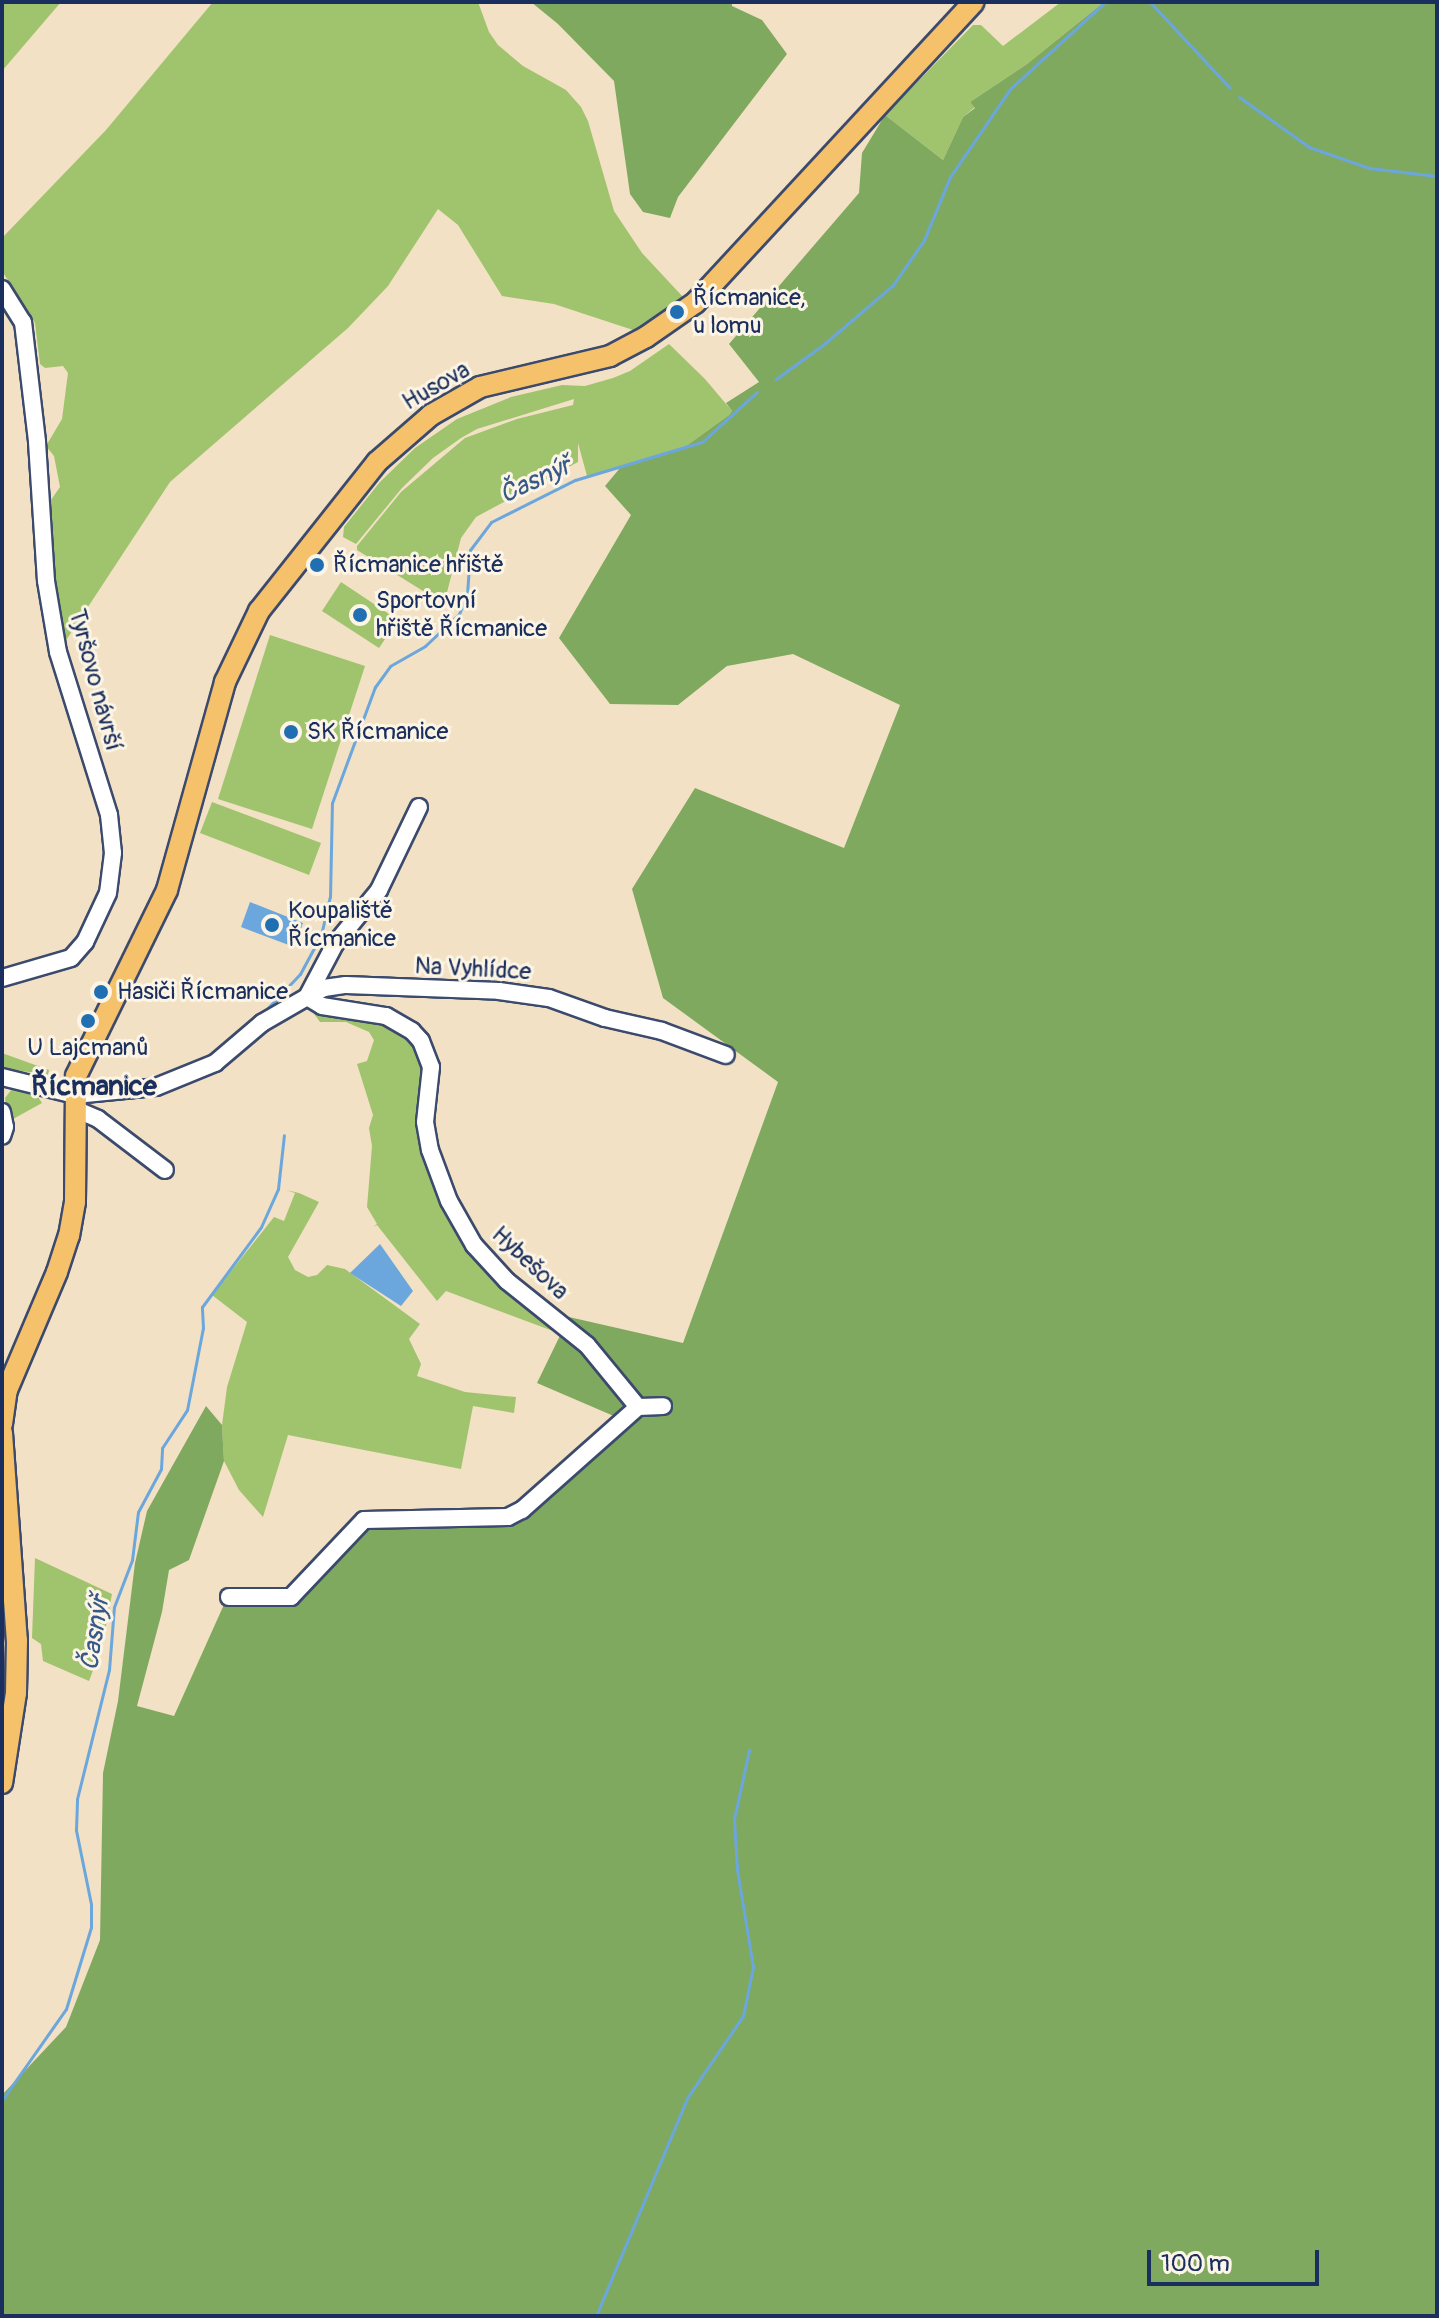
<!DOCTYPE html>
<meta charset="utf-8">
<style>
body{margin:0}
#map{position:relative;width:1439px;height:2318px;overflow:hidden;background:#f2e1c4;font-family:Pangolin,sans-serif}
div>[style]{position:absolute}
.green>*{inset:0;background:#a0c36d}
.forest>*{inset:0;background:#80a960}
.water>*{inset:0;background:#6ba7dc}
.stream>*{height:3px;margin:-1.5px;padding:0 1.5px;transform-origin:1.5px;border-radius:1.5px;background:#6ba7dc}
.roads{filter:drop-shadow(2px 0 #3b4a6d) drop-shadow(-2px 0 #3b4a6d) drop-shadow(0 2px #3b4a6d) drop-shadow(0 -2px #3b4a6d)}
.minor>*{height:16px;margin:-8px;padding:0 8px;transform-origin:8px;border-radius:8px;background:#fff}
.major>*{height:20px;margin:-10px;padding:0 10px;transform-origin:10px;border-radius:10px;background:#f6c16b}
.dots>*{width:22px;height:22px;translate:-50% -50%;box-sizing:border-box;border:4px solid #fcf5e5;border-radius:50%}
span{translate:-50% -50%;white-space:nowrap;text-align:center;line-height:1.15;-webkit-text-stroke:6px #fcf5e5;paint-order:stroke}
.poi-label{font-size:24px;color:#1b2f5e}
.left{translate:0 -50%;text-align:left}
.street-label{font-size:24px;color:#1b2f5e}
.water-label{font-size:26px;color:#37598a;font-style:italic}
.quarter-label{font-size:28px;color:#1b2f5e;font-weight:700}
.frame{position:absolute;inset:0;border:4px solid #1b2f5e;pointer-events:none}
.scale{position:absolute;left:1147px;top:2250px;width:172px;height:36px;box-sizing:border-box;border:4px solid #1b2f5e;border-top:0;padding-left:10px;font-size:24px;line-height:28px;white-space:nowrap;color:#1b2f5e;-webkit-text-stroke:6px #fcf5e5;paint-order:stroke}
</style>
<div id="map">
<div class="green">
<i style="clip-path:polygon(2px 2px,61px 2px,2px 71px)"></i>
<i style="clip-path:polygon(213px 2px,478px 2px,489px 32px,498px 45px,523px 66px,566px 90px,581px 107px,588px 121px,614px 211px,642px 253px,683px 297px,673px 308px,633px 330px,554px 304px,502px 296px,458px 225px,438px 209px,388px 286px,348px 328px,170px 482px,63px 645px,46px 507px,60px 487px,54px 456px,46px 446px,62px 419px,68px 373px,63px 366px,45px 368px,40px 364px,35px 323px,2px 271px,2px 238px,106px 130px)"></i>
<i style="clip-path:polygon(1061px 2px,1104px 2px,1027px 64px,970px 102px,975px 107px,963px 117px,943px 160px,885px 115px,973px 25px,981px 25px,1003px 46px)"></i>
<i style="clip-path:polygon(669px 344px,705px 379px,732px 411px,729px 415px,682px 449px,601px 474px,587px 476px,578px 443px,578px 462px,476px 517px,461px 538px,444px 604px,357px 550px,357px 546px,401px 492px,465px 438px,517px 419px,573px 405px,574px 399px,477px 429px,461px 438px,433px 458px,402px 488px,356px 544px,343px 537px,344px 527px,380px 482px,415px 448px,457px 419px,511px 397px,562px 385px,585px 386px,613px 378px,630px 371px)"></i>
<i style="clip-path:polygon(341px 582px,398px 620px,379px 648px,322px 611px)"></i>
<i style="clip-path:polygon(270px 635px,365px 666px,312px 829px,218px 799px)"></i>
<i style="clip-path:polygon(212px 802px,321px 843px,309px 875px,200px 833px)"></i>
<i style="clip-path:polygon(312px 1011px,383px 1022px,406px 1033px,419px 1049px,425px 1073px,422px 1134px,499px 1279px,553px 1331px,446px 1291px,437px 1301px,377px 1225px,373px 1227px,377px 1224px,367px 1207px,372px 1146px,369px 1128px,373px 1115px,357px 1064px,367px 1061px,374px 1040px,369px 1032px,346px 1022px,320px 1022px)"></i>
<i style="clip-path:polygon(2px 1053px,49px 1070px,48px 1075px,2px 1068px)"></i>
<i style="clip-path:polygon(12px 1089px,38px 1097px,42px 1103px,13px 1119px,6px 1107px,5px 1098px)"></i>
<i style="clip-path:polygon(286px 1190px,299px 1193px,319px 1202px,288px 1257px,295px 1270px,308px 1277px,317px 1275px,327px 1265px,345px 1269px,420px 1324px,409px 1339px,421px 1364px,417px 1376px,465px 1392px,516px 1397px,514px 1413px,473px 1406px,461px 1469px,288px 1435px,263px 1517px,239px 1490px,224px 1461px,222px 1425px,227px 1387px,247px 1322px,212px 1295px,274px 1217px,284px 1221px,295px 1193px)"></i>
<i style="clip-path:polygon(35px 1558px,112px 1594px,102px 1647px,89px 1681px,43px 1661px,41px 1644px,32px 1638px)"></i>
</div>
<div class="forest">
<i style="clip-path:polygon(531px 2px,732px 2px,732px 6px,762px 20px,787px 54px,678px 197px,670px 218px,643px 212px,630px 194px,614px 81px,558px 24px)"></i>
<i style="clip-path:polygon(1104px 2px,1437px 2px,1437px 2316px,2px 2316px,2px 2095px,66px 2027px,100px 1940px,103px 1773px,118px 1701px,135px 1563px,147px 1511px,206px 1406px,222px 1425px,224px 1461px,189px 1560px,169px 1570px,162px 1612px,137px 1706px,174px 1716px,226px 1600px,290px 1603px,362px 1527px,515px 1521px,623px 1420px,537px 1383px,569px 1317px,683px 1343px,778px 1082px,663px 998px,632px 889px,695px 788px,844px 848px,900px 705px,793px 654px,727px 666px,678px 705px,610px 704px,559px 638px,631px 515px,605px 486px,620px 468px,682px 449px,729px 415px,732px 411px,726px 403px,759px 382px,729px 344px,859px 193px,862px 153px,885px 115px,943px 160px,963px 117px,975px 108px,970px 102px,1027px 64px)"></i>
</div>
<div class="water">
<i style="clip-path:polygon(250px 902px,303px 923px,294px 947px,241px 927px)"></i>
<i style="clip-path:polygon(380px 1244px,413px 1291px,401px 1306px,350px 1273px)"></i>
</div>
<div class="stream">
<i style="left:1150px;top:2px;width:117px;rotate:47.1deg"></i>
<i style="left:1239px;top:97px;width:86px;rotate:35.5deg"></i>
<i style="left:1309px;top:147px;width:64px;rotate:19.3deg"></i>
<i style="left:1369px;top:168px;width:68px;rotate:6.7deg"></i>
<i style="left:776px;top:379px;width:59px;rotate:-36.1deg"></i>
<i style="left:824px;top:344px;width:91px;rotate:-40.5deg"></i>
<i style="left:893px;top:285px;width:55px;rotate:-55.4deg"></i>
<i style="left:924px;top:240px;width:68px;rotate:-67.6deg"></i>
<i style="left:950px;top:177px;width:107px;rotate:-55.7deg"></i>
<i style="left:1010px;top:89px;width:129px;rotate:-42.5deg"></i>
<i style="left:263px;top:1013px;width:54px;rotate:-46.5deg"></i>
<i style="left:300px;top:974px;width:44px;rotate:-61.7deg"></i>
<i style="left:321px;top:935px;width:39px;rotate:-77deg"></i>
<i style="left:330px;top:897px;width:94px;rotate:-88.8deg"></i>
<i style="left:332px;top:803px;width:124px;rotate:-69.7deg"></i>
<i style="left:375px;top:687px;width:26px;rotate:-54deg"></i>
<i style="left:390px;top:666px;width:40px;rotate:-29.7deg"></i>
<i style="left:425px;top:646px;width:47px;rotate:-43.3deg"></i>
<i style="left:459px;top:614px;width:21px;rotate:-67deg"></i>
<i style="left:467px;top:595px;width:45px;rotate:-86.2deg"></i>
<i style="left:470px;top:550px;width:35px;rotate:-53deg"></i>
<i style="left:491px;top:522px;width:94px;rotate:-26.6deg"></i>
<i style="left:575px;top:480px;width:133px;rotate:-16.7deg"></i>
<i style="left:702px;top:442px;width:74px;rotate:-42.3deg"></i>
<i style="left:2px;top:2100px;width:111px;rotate:-54.9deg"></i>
<i style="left:66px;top:2009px;width:86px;rotate:-73deg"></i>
<i style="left:91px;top:1927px;width:23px;rotate:-90deg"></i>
<i style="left:91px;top:1904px;width:76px;rotate:-101.5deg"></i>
<i style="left:76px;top:1830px;width:31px;rotate:-88deg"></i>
<i style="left:77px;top:1799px;width:133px;rotate:-76.1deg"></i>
<i style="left:109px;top:1670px;width:63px;rotate:-85.5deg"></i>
<i style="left:114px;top:1607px;width:50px;rotate:-69deg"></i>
<i style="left:132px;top:1560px;width:48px;rotate:-82.9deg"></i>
<i style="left:138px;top:1512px;width:49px;rotate:-61.9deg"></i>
<i style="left:161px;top:1469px;width:21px;rotate:-87deg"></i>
<i style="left:162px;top:1448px;width:45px;rotate:-56.7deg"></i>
<i style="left:187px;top:1410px;width:84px;rotate:-79deg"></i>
<i style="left:203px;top:1328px;width:21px;rotate:-93deg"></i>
<i style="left:202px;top:1307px;width:99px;rotate:-53.6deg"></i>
<i style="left:261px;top:1227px;width:42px;rotate:-65.9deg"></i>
<i style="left:278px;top:1189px;width:54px;rotate:-83.7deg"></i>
<i style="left:596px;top:2316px;width:236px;rotate:-67.3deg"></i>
<i style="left:687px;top:2098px;width:99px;rotate:-55.7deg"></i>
<i style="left:743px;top:2016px;width:50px;rotate:-78.5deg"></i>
<i style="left:753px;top:1967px;width:99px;rotate:-99.3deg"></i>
<i style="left:737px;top:1869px;width:50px;rotate:-93.4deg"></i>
<i style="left:734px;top:1819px;width:71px;rotate:-77.7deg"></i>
</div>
<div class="roads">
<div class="minor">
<i style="left:2px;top:289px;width:39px;rotate:58deg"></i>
<i style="left:23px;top:322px;width:121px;rotate:83.3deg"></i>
<i style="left:37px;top:442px;width:139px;rotate:86.3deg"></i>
<i style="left:46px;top:581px;width:72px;rotate:80.4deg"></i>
<i style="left:58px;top:652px;width:171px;rotate:72.6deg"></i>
<i style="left:109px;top:815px;width:38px;rotate:84deg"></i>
<i style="left:113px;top:853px;width:40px;rotate:97.1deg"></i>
<i style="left:108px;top:893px;width:54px;rotate:115.1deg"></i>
<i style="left:85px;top:942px;width:21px;rotate:131deg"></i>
<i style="left:71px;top:958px;width:72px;rotate:163.8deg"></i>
<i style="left:307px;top:997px;width:17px;rotate:31deg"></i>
<i style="left:322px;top:1006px;width:65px;rotate:8.9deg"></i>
<i style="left:386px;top:1016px;width:30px;rotate:30deg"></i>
<i style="left:412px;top:1031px;width:13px;rotate:48deg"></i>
<i style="left:421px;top:1041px;width:28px;rotate:69deg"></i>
<i style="left:431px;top:1067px;width:55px;rotate:96.2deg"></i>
<i style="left:425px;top:1122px;width:28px;rotate:80deg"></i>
<i style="left:430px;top:1150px;width:54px;rotate:69.6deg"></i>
<i style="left:449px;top:1201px;width:51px;rotate:60.4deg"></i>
<i style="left:474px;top:1245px;width:49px;rotate:47.5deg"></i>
<i style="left:507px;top:1281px;width:102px;rotate:38.7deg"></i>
<i style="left:587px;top:1345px;width:80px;rotate:50.6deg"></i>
<i style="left:638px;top:1407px;width:25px;rotate:-2deg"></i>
<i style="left:307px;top:997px;width:60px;rotate:-62.2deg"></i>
<i style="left:335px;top:944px;width:70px;rotate:-50.8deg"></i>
<i style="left:379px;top:890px;width:92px;rotate:-64.3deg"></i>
<i style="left:2px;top:1077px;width:75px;rotate:13.9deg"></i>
<i style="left:75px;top:1095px;width:81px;rotate:-5.6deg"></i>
<i style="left:156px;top:1087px;width:64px;rotate:-22.1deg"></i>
<i style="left:215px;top:1063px;width:62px;rotate:-40.4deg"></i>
<i style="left:262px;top:1023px;width:52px;rotate:-30deg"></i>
<i style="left:307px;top:997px;width:19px;rotate:-28deg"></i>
<i style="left:324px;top:988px;width:22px;rotate:-8deg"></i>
<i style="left:346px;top:985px;width:153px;rotate:2.2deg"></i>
<i style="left:499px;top:991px;width:50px;rotate:8deg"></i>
<i style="left:549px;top:998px;width:59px;rotate:19.7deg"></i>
<i style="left:605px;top:1018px;width:58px;rotate:12.8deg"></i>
<i style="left:662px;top:1031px;width:68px;rotate:20.6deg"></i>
<i style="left:75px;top:1109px;width:25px;rotate:23deg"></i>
<i style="left:98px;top:1119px;width:84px;rotate:37.3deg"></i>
<i style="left:2px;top:1112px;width:15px;rotate:79deg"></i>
<i style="left:5px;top:1127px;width:9px;rotate:108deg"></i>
<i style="left:229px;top:1597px;width:62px"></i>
<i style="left:291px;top:1597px;width:106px;rotate:-46.5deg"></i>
<i style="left:364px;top:1520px;width:144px;rotate:-1.2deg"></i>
<i style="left:508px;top:1517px;width:16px;rotate:-27deg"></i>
<i style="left:522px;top:1510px;width:155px;rotate:-41.6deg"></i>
</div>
<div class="major">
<i style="left:2px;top:1424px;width:34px;rotate:-82deg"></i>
<i style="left:7px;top:1390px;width:128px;rotate:-67deg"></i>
<i style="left:57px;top:1272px;width:38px;rotate:-72deg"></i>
<i style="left:69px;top:1236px;width:35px;rotate:-80deg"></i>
<i style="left:75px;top:1202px;width:126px;rotate:-89.5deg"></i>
<i style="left:76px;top:1076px;width:207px;rotate:-63.9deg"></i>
<i style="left:167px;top:890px;width:216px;rotate:-74.4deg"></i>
<i style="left:225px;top:682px;width:79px;rotate:-64.4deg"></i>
<i style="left:259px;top:611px;width:190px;rotate:-51.6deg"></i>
<i style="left:377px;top:462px;width:72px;rotate:-41deg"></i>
<i style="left:431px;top:415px;width:56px;rotate:-29.7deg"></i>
<i style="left:480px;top:387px;width:134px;rotate:-13.4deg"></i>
<i style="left:610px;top:356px;width:41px;rotate:-27.8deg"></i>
<i style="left:646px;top:337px;width:60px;rotate:-34.8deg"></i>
<i style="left:695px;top:303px;width:410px;rotate:-47.2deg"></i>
<i style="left:2px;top:1433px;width:208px;rotate:85.9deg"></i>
<i style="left:17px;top:1640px;width:53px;rotate:91.1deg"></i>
<i style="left:16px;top:1693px;width:91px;rotate:98.8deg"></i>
</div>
</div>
<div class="dots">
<i style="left:677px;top:312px;background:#1f6fb2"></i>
<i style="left:317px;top:565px;background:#1f6fb2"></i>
<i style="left:360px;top:615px;background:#1f6fb2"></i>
<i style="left:291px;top:732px;background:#1f6fb2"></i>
<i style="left:272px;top:925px;background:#1f6fb2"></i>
<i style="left:101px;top:992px;background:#1f6fb2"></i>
<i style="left:88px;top:1021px;background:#1f6fb2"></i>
</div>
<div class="poi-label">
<span class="left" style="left:693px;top:312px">Řícmanice,<br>u lomu</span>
<span class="left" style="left:333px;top:565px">Řícmanice hřiště</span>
<span class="left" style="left:376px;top:615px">Sportovní<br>hřiště Řícmanice</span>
<span class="left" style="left:307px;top:732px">SK Řícmanice</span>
<span class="left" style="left:288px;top:925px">Koupaliště<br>Řícmanice</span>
<span class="left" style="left:117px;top:992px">Hasiči Řícmanice</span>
<span style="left:88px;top:1048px">U Lajcmanů</span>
</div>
<div class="street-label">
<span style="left:436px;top:386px;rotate:-30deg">Husova</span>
<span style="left:95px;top:680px;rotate:75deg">Tyršovo návrší</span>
<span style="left:473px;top:969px;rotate:3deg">Na Vyhlídce</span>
<span style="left:530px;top:1263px;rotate:43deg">Hybešova</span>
</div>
<div class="water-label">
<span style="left:536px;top:481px;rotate:-25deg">Časnýř</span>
<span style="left:96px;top:1633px;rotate:-81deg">Časnýř</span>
</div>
<div class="quarter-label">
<span style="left:94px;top:1087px">Řícmanice</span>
</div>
<div class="frame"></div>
<div class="scale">100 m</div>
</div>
